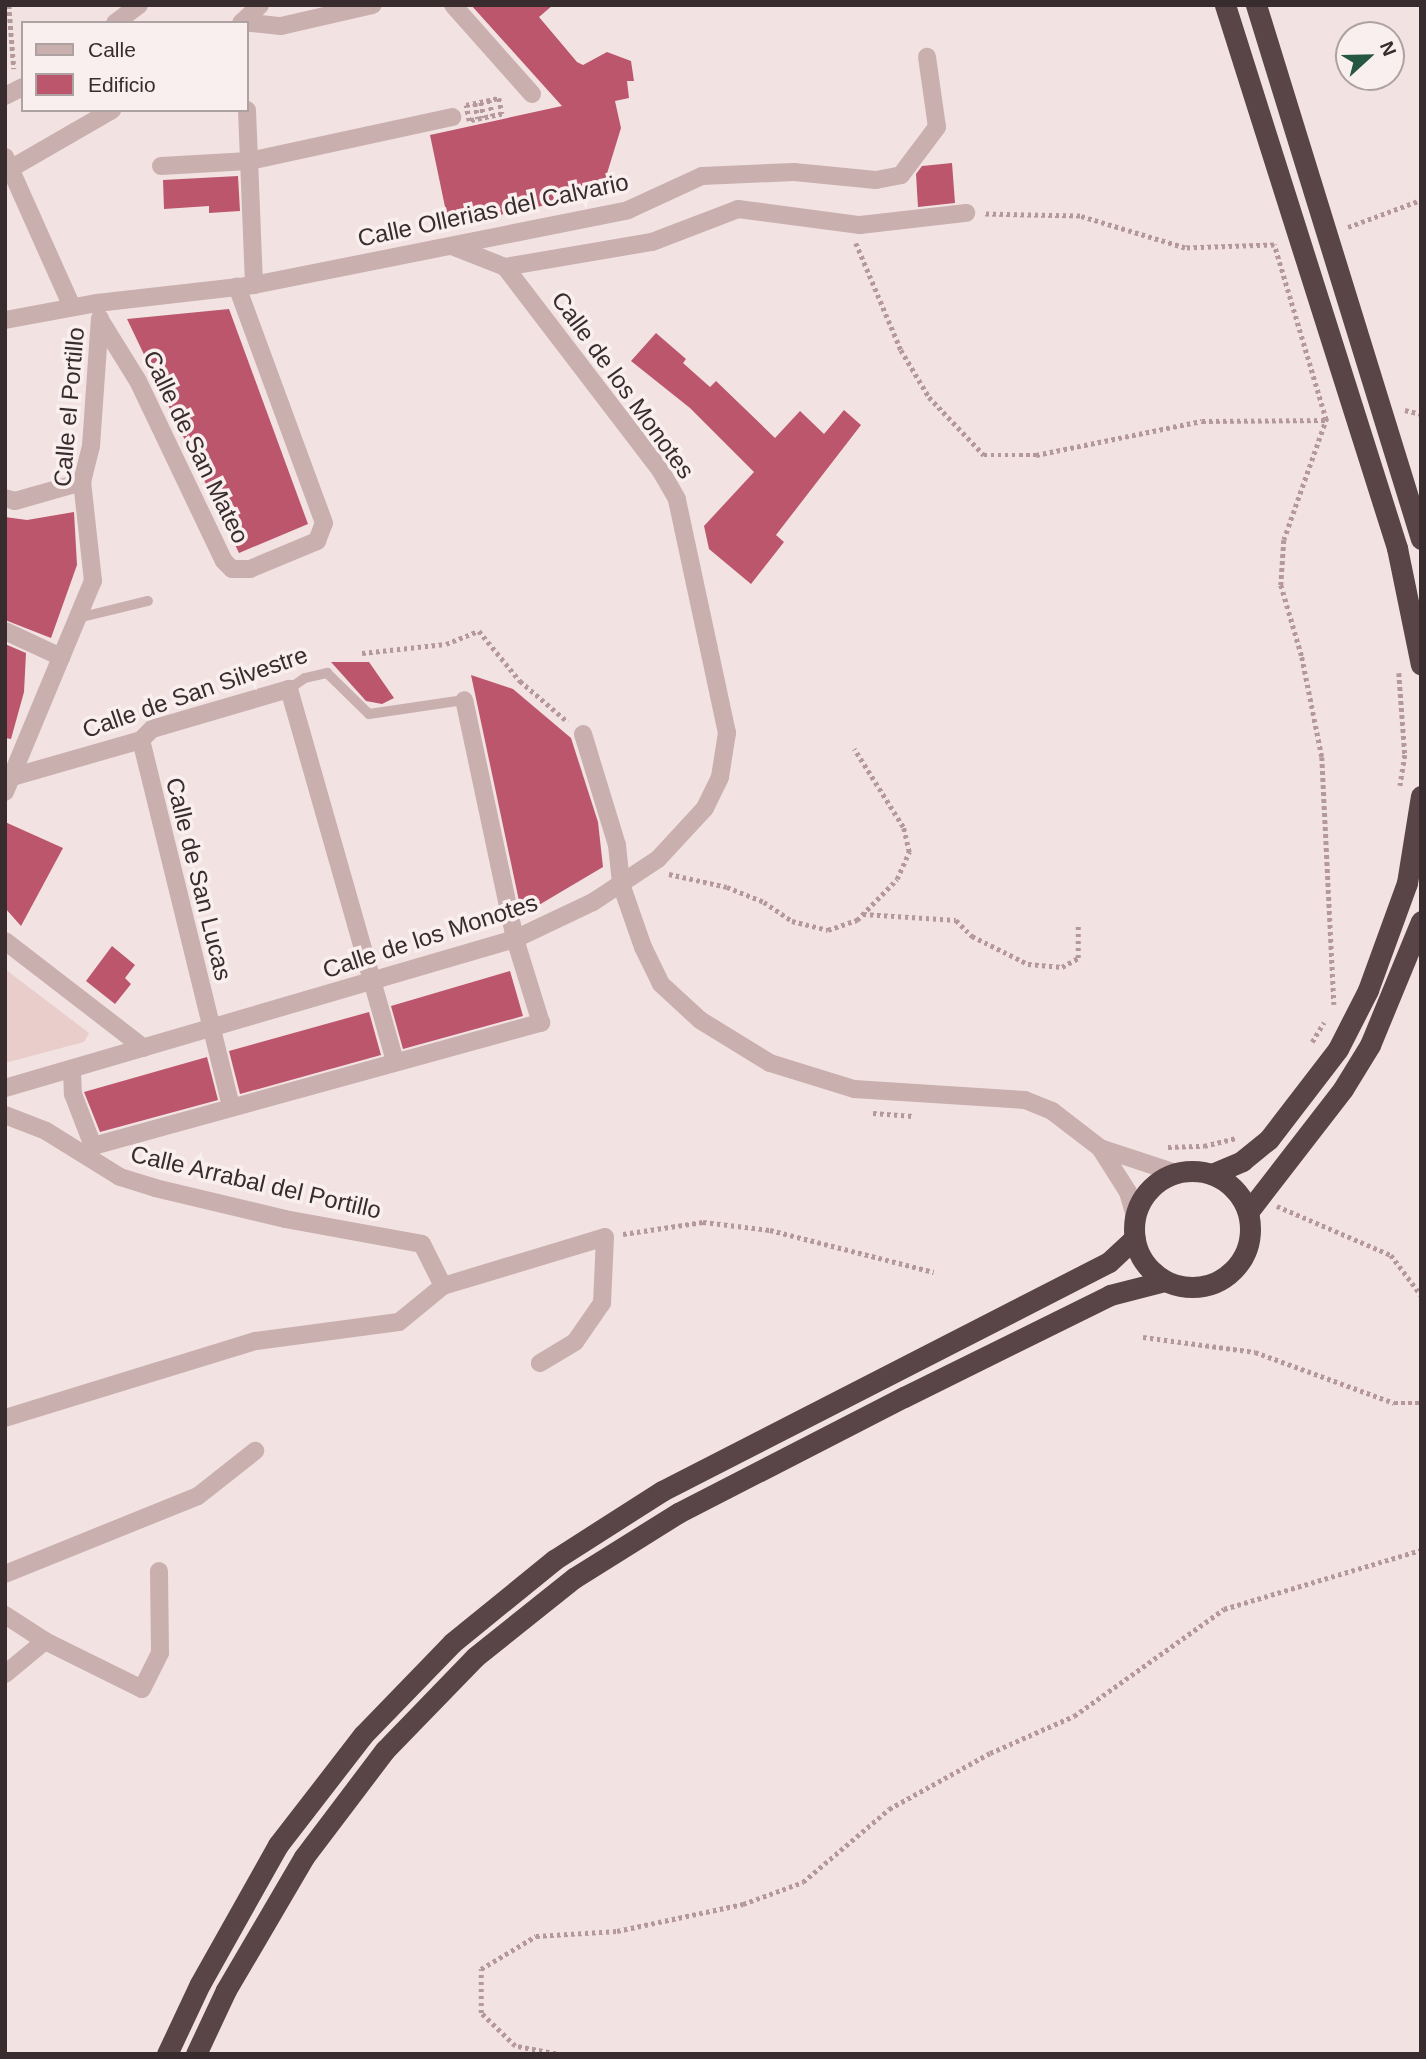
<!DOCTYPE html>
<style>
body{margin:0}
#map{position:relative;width:1426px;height:2059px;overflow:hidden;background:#f2e3e2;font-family:Arial,sans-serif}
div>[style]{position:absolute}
.plaza>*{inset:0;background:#e8cdcb}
.building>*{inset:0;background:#bc566d}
.path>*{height:4.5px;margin-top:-2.25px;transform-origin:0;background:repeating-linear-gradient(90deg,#b5999a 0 3.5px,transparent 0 7px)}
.lane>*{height:10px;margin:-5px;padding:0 5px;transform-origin:5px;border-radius:5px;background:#caafaf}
.street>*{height:18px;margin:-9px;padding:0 9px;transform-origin:9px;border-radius:9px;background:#caafaf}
.highway>*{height:21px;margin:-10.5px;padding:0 10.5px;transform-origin:10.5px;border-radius:10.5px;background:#594447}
.highway>.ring{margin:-10.5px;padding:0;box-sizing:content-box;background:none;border:21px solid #594447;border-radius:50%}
.highway-bridge>*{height:21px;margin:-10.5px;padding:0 10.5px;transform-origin:10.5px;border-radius:10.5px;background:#594447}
span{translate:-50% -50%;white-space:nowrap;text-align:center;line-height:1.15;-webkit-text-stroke:7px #faefef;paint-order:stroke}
.street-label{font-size:24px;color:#392c2e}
.frame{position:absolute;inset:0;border:7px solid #392c2e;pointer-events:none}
.legend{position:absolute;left:21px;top:21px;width:228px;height:91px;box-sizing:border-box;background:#faefef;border:2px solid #ada1a2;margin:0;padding:9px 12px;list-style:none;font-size:21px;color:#392c2e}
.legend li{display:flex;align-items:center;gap:14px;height:35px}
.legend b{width:35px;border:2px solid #ada1a2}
.north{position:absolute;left:1335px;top:21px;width:70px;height:70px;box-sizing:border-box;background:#faefef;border:2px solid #ada1a2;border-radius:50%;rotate:68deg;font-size:19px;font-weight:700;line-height:28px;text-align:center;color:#392c2e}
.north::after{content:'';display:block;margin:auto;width:24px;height:32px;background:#255743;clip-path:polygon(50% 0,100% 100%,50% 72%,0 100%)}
</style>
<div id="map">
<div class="plaza">
<i style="clip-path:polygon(5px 969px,89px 1033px,84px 1042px,5px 1063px)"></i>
</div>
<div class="building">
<i style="clip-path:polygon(471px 5px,553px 5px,539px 17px,577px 62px,583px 65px,607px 52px,631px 61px,634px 81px,627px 81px,629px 98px,615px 101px,621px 128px,601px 193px,449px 226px,430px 135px,562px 106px)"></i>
<i style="clip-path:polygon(952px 163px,955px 203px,918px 207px,916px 174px,922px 166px)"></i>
<i style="clip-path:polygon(238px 176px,240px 211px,209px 213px,209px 206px,164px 209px,163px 180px)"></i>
<i style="clip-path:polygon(229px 309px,308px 524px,239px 553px,127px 319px)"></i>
<i style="clip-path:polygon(656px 333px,686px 359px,683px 363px,710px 387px,716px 381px,775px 438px,800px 411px,824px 434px,844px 410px,861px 425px,776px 535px,784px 542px,751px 584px,709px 549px,704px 526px,754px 472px,690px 408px,631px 361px)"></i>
<i style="clip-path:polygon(74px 512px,77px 565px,51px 638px,5px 620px,5px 517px,27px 520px)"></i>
<i style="clip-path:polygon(5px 644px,26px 653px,24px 692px,11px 739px,5px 738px)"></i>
<i style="clip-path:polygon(331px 662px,369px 662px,394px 698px,382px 704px,366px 701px)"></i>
<i style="clip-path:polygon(471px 675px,513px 689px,571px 738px,598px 822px,603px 867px,522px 915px)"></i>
<i style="clip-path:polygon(5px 822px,63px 848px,21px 926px,5px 908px)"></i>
<i style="clip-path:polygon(112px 946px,135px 965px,125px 978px,131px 984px,115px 1004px,86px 981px)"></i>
<i style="clip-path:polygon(510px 971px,523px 1016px,403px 1049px,391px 1006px)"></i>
<i style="clip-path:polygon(369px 1012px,381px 1055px,240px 1094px,229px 1051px)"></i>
<i style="clip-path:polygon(207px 1057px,218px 1100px,100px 1132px,84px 1092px)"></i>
</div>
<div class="path">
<i style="left:9px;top:5px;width:64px;rotate:85.5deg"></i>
<i style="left:499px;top:98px;width:16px;rotate:79deg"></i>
<i style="left:502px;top:114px;width:34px;rotate:168deg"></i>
<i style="left:469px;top:121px;width:16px;rotate:-101deg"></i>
<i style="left:466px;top:105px;width:34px;rotate:-12deg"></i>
<i style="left:489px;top:100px;width:16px;rotate:76deg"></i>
<i style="left:481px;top:102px;width:16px;rotate:79deg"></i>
<i style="left:475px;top:103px;width:16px;rotate:79deg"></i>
<i style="left:1348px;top:227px;width:78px;rotate:-20.3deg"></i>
<i style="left:856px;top:243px;width:116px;rotate:67.2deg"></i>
<i style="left:901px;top:350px;width:55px;rotate:59.2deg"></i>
<i style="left:929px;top:397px;width:80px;rotate:46.5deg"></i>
<i style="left:984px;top:455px;width:52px"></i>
<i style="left:1036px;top:455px;width:169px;rotate:-11.6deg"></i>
<i style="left:1202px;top:421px;width:124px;rotate:-0.5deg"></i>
<i style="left:1326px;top:420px;width:183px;rotate:-106.5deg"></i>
<i style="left:1274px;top:245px;width:89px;rotate:178.1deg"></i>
<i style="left:1185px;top:248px;width:110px;rotate:-163.1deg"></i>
<i style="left:1080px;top:216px;width:95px;rotate:-178.8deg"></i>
<i style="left:1405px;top:410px;width:16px;rotate:14deg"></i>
<i style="left:1327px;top:418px;width:129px;rotate:109.4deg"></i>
<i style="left:1284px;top:540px;width:45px;rotate:93.8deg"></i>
<i style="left:1281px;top:585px;width:75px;rotate:73.7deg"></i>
<i style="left:1302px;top:657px;width:102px;rotate:78.7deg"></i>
<i style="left:1322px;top:757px;width:248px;rotate:87.2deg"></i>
<i style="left:362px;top:653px;width:84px;rotate:-6.1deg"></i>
<i style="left:446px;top:644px;width:35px;rotate:-22deg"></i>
<i style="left:479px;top:631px;width:65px;rotate:50.6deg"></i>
<i style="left:520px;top:681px;width:63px;rotate:40.5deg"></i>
<i style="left:1399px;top:673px;width:82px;rotate:85.8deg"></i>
<i style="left:1405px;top:755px;width:31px;rotate:99deg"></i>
<i style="left:669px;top:874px;width:59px;rotate:12.6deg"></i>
<i style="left:727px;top:887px;width:40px;rotate:22deg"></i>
<i style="left:764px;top:902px;width:34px;rotate:34deg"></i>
<i style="left:792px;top:921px;width:37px;rotate:14deg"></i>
<i style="left:828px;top:930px;width:31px;rotate:-19deg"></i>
<i style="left:857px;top:920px;width:57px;rotate:-45.7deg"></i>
<i style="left:897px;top:879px;width:30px;rotate:-66deg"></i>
<i style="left:909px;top:852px;width:26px;rotate:-103deg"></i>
<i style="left:903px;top:827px;width:92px;rotate:-122.1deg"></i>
<i style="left:863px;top:914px;width:93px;rotate:3.7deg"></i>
<i style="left:956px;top:920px;width:23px;rotate:45deg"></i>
<i style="left:972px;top:936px;width:63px;rotate:26.6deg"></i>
<i style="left:1028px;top:964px;width:34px;rotate:5deg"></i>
<i style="left:1062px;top:967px;width:18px;rotate:-29deg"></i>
<i style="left:1078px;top:958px;width:34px;rotate:-90deg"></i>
<i style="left:1312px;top:1042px;width:23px;rotate:-59deg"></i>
<i style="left:873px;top:1113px;width:40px;rotate:4.3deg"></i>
<i style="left:1168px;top:1147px;width:36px;rotate:-2deg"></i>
<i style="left:1204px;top:1146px;width:32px;rotate:-14deg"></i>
<i style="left:1277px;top:1206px;width:124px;rotate:23.3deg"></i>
<i style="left:1391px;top:1255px;width:50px;rotate:53.1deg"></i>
<i style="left:623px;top:1234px;width:81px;rotate:-8.5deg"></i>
<i style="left:703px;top:1222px;width:67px;rotate:6.8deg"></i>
<i style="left:770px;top:1230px;width:169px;rotate:14.4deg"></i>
<i style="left:1143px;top:1337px;width:113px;rotate:7.6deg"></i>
<i style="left:1255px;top:1352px;width:148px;rotate:20.1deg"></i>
<i style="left:1394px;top:1403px;width:27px"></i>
<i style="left:556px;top:2054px;width:42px;rotate:-169deg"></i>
<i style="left:515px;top:2046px;width:47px;rotate:-135.9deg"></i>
<i style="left:481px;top:2013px;width:44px;rotate:-90deg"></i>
<i style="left:481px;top:1969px;width:64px;rotate:-31deg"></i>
<i style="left:536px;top:1936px;width:81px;rotate:-3.5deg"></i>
<i style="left:617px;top:1931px;width:129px;rotate:-12.1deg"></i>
<i style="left:743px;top:1904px;width:64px;rotate:-20.1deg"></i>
<i style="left:803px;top:1882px;width:113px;rotate:-40.3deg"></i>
<i style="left:889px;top:1809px;width:115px;rotate:-29deg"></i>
<i style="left:990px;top:1753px;width:92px;rotate:-23.8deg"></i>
<i style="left:1074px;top:1716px;width:184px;rotate:-35.5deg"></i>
<i style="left:1224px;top:1609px;width:206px;rotate:-16.7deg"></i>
</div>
<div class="lane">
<i style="left:78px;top:618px;width:72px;rotate:-13.7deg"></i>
<i style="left:289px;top:689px;width:19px;rotate:-35deg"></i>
<i style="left:305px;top:678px;width:23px;rotate:-13deg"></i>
<i style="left:327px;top:673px;width:59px;rotate:44.3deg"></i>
<i style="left:369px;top:714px;width:96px;rotate:-8.4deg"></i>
</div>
<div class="street">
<i style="left:453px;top:5px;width:119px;rotate:48.4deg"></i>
<i style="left:242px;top:22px;width:39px;rotate:6deg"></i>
<i style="left:281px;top:26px;width:94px;rotate:-12.9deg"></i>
<i style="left:115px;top:23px;width:30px;rotate:-37deg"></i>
<i style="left:241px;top:23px;width:26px;rotate:-43deg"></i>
<i style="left:5px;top:96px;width:20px;rotate:-27deg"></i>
<i style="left:247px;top:110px;width:175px;rotate:87.7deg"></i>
<i style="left:5px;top:157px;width:164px;rotate:65.9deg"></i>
<i style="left:161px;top:166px;width:88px;rotate:-3.3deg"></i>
<i style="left:249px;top:161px;width:208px;rotate:-12.2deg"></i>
<i style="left:10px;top:169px;width:118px;rotate:-30deg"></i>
<i style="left:505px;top:267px;width:149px;rotate:-9.7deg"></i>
<i style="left:652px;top:242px;width:92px;rotate:-21deg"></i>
<i style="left:738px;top:209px;width:123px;rotate:7.5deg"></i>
<i style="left:860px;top:225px;width:107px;rotate:-6.5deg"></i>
<i style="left:5px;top:320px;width:94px;rotate:-10.5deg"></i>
<i style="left:97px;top:303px;width:158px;rotate:-6.5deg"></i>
<i style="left:254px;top:285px;width:381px;rotate:-11.3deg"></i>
<i style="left:628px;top:210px;width:81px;rotate:-24.7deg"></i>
<i style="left:702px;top:176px;width:92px;rotate:-2.5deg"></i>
<i style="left:794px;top:172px;width:82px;rotate:5.6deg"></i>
<i style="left:876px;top:180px;width:25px;rotate:-11deg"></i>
<i style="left:901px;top:175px;width:60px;rotate:-53.1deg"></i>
<i style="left:937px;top:127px;width:71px;rotate:-98.1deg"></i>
<i style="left:102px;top:323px;width:68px;rotate:58.2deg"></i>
<i style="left:138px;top:381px;width:199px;rotate:64.5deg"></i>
<i style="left:224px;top:561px;width:11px;rotate:45deg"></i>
<i style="left:232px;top:569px;width:18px"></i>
<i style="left:250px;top:569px;width:73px;rotate:-22.7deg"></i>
<i style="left:317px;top:541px;width:19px;rotate:-69deg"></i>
<i style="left:324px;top:523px;width:252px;rotate:-110.2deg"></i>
<i style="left:5px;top:498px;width:10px;rotate:17deg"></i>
<i style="left:15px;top:501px;width:70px;rotate:-15.8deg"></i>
<i style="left:5px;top:631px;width:62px;rotate:24.9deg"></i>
<i style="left:583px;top:734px;width:116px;rotate:73deg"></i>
<i style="left:617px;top:845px;width:39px;rotate:84deg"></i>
<i style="left:621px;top:884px;width:67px;rotate:70.8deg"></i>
<i style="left:643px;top:947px;width:41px;rotate:64.1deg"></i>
<i style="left:661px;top:984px;width:53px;rotate:42.7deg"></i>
<i style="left:700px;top:1020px;width:82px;rotate:31.6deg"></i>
<i style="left:770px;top:1063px;width:88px;rotate:17.2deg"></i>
<i style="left:854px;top:1089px;width:171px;rotate:3.7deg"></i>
<i style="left:1025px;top:1100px;width:29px;rotate:22deg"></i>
<i style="left:1052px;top:1111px;width:61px;rotate:37.6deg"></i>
<i style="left:1100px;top:1148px;width:80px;rotate:18.2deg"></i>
<i style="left:141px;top:740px;width:377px;rotate:76.2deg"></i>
<i style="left:12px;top:777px;width:134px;rotate:-16deg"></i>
<i style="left:141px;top:740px;width:16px;rotate:-45deg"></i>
<i style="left:152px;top:729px;width:143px;rotate:-16.3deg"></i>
<i style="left:289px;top:689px;width:387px;rotate:74.1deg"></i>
<i style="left:5px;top:792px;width:229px;rotate:-67.4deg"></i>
<i style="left:93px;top:581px;width:100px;rotate:-96.3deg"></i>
<i style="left:82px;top:482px;width:37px;rotate:-76deg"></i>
<i style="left:91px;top:446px;width:128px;rotate:-86deg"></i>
<i style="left:5px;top:941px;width:175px;rotate:37.6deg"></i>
<i style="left:72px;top:1069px;width:25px;rotate:88deg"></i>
<i style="left:73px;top:1094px;width:56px;rotate:69deg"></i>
<i style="left:93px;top:1146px;width:465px;rotate:-15.4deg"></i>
<i style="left:541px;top:1023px;width:88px;rotate:-107.2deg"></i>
<i style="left:515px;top:939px;width:244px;rotate:-102deg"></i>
<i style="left:5px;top:1088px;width:531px;rotate:-16.29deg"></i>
<i style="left:515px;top:939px;width:86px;rotate:-25.4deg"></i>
<i style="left:593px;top:902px;width:78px;rotate:-33.5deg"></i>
<i style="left:658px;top:859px;width:69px;rotate:-47.3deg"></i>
<i style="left:705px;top:808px;width:34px;rotate:-64deg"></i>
<i style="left:720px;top:777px;width:45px;rotate:-81deg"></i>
<i style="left:727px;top:733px;width:239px;rotate:-102.1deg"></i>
<i style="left:677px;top:499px;width:32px;rotate:-120deg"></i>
<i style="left:661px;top:471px;width:257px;rotate:-127.4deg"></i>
<i style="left:505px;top:267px;width:57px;rotate:-158.4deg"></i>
<i style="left:5px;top:1115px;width:44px;rotate:21.3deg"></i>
<i style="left:46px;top:1131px;width:87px;rotate:31.9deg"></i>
<i style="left:120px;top:1177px;width:37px;rotate:17deg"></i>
<i style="left:155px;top:1188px;width:134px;rotate:13.4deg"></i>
<i style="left:285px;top:1219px;width:139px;rotate:10.3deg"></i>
<i style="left:422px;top:1244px;width:47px;rotate:63.4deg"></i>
<i style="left:1100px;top:1148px;width:52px;rotate:57.5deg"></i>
<i style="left:1128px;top:1192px;width:25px;rotate:74deg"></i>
<i style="left:5px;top:1418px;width:263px;rotate:-17.1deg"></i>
<i style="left:256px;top:1341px;width:144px;rotate:-7.6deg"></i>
<i style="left:399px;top:1322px;width:57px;rotate:-39.3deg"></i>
<i style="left:443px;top:1286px;width:169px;rotate:-16.8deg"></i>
<i style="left:605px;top:1237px;width:66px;rotate:92.6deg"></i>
<i style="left:602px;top:1303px;width:47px;rotate:124.7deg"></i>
<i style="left:575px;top:1342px;width:41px;rotate:149deg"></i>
<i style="left:5px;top:1574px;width:208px;rotate:-22deg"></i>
<i style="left:198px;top:1496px;width:73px;rotate:-38.3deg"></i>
<i style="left:5px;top:1615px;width:48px;rotate:33deg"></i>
<i style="left:45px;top:1641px;width:108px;rotate:26.3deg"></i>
<i style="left:142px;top:1689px;width:40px;rotate:-63.4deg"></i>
<i style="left:160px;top:1653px;width:82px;rotate:-90.7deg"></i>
<i style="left:5px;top:1674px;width:52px;rotate:-39.5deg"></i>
</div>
<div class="highway">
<i style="left:1397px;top:548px;width:119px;rotate:78.4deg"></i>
<i class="ring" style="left:1134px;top:1171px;width:95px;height:95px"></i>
<i style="left:1212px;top:1174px;width:33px;rotate:-23deg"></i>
<i style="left:1242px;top:1161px;width:35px;rotate:-39deg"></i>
<i style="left:1269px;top:1139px;width:113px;rotate:-52.5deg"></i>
<i style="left:1338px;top:1049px;width:66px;rotate:-63deg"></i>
<i style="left:1368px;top:990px;width:114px;rotate:-70deg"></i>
<i style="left:1407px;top:883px;width:88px;rotate:-80.9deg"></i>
<i style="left:1248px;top:1212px;width:155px;rotate:-52.3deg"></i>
<i style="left:1343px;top:1089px;width:52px;rotate:-58.5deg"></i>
<i style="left:1370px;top:1045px;width:134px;rotate:-67.6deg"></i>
<i style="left:167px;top:2054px;width:77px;rotate:-64.8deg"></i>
<i style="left:200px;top:1984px;width:159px;rotate:-60.7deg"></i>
<i style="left:278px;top:1845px;width:139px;rotate:-52.3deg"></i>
<i style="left:363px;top:1735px;width:128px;rotate:-45.9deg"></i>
<i style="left:452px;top:1643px;width:132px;rotate:-39.1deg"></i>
<i style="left:554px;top:1560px;width:128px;rotate:-32.6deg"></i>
<i style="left:662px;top:1491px;width:502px;rotate:-27.13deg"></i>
<i style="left:1109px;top:1262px;width:35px;rotate:-43deg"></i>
<i style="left:196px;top:2054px;width:71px;rotate:-64.9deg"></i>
<i style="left:226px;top:1990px;width:154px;rotate:-59.6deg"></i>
<i style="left:304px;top:1857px;width:134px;rotate:-52.9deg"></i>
<i style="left:385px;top:1750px;width:129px;rotate:-45.9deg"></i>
<i style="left:475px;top:1657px;width:127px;rotate:-38.6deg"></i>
<i style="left:574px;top:1578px;width:123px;rotate:-32deg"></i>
<i style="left:678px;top:1513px;width:254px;rotate:-27.2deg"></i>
<i style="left:904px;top:1397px;width:230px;rotate:-26.3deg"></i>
<i style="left:1110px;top:1295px;width:57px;rotate:-14.3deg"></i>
</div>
<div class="highway-bridge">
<i style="left:1225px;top:5px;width:570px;rotate:72.42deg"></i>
<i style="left:1256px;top:5px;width:559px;rotate:72.83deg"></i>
</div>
<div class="street-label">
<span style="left:493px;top:210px;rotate:-12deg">Calle Ollerias del Calvario</span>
<span style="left:623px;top:385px;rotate:54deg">Calle de los Monotes</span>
<span style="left:69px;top:407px;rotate:-85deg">Calle el Portillo</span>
<span style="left:196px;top:447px;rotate:64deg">Calle de San Mateo</span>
<span style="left:195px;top:692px;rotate:-19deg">Calle de San Silvestre</span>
<span style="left:199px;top:879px;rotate:76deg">Calle de San Lucas</span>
<span style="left:430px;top:936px;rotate:-18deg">Calle de los Monotes</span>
<span style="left:256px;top:1182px;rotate:13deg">Calle Arrabal del Portillo</span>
</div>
<div class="frame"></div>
<ul class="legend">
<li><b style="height:9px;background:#caafaf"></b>Calle</li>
<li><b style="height:19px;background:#bc566d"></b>Edificio</li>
</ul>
<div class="north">N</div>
</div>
